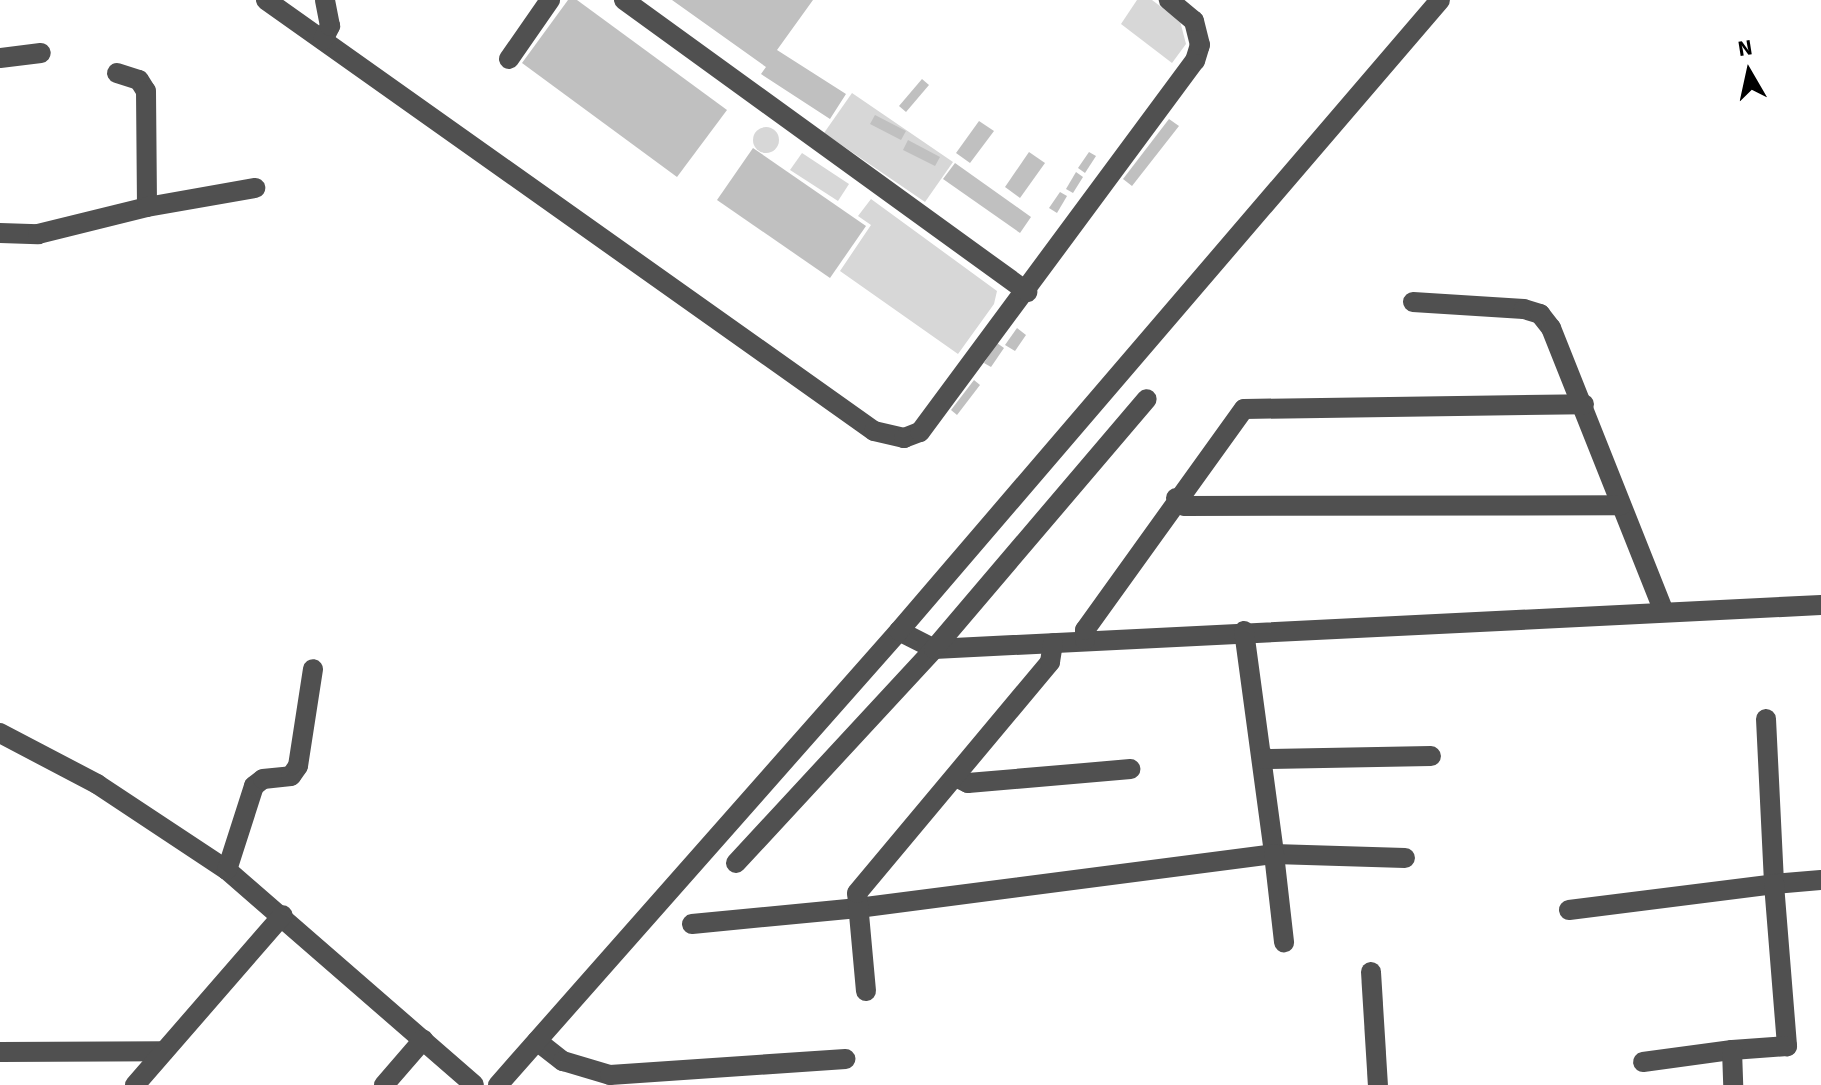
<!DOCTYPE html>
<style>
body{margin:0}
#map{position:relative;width:1821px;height:1085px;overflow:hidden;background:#fff;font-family:"Source Sans 3",sans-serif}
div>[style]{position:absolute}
.green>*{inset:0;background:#d7d7d7}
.round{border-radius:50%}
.building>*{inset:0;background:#c0c0c0}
.minor>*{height:20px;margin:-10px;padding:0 10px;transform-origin:10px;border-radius:10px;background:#505050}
span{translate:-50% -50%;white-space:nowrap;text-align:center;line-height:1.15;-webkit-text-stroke:6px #fff;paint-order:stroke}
.north{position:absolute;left:1709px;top:32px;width:80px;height:80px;-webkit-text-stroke:6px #fff;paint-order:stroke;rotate:351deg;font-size:22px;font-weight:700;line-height:32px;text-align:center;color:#000}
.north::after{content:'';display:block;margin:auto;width:28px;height:36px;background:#000;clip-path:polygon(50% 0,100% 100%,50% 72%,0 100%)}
</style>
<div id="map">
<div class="green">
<i style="clip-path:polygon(1137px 0,1152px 0,1180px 21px,1186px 44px,1172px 63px,1121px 24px)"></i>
<i style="clip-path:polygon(852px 93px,953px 162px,925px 202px,824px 133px)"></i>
<i class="round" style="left:753px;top:127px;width:26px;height:26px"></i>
<i style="clip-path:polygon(802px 153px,849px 184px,838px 201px,790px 170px)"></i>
<i style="clip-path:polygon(871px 199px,997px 291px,994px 304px,958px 354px,840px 271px,871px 225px,858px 216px)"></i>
</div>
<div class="building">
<i style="clip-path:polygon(568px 0,577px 0,727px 110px,677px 177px,522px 63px)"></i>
<i style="clip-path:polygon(672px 0,813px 0,777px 50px,846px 94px,830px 119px,761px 74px,766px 67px)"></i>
<i style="clip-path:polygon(922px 79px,929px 85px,906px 112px,899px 106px)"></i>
<i style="clip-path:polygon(875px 115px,906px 131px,901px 140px,870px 124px)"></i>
<i style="clip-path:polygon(1169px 119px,1179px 126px,1132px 186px,1123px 179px)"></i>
<i style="clip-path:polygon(979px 121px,994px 131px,970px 163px,956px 153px)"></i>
<i style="clip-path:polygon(908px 140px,940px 157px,935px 166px,903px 150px)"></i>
<i style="clip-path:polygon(753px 148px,866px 226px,830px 278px,717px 200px)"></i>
<i style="clip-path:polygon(1029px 152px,1045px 163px,1020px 198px,1005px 187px)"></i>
<i style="clip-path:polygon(1089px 152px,1096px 156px,1085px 173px,1078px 168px)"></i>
<i style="clip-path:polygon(955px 163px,1031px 217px,1020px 233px,943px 179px)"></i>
<i style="clip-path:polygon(1076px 172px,1083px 177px,1073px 193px,1066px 189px)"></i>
<i style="clip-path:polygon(1060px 192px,1067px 196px,1057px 213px,1049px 208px)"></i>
<i style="clip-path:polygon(1017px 328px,1026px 335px,1015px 351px,1005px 345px)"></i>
<i style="clip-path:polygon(997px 343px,1004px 348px,991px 367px,984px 363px)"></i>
<i style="clip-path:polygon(974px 380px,980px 385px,957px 415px,951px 410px)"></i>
</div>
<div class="minor">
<i style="left:266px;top:0;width:745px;rotate:35.33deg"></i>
<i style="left:874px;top:431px;width:31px;rotate:13deg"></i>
<i style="left:904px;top:438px;width:17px;rotate:-21deg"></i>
<i style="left:920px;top:432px;width:462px;rotate:-53.5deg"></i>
<i style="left:1195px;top:61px;width:17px;rotate:-73deg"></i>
<i style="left:1200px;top:45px;width:25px;rotate:-104deg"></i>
<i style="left:1194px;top:21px;width:33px;rotate:-140deg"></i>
<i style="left:624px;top:0;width:498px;rotate:35.9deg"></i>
<i style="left:323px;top:40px;width:16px;rotate:-63deg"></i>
<i style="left:330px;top:26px;width:26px;rotate:-101deg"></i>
<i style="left:0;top:58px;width:41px;rotate:-7deg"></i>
<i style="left:509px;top:59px;width:72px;rotate:-55.2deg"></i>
<i style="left:117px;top:73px;width:23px;rotate:18deg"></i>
<i style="left:139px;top:80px;width:13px;rotate:58deg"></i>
<i style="left:146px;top:91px;width:116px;rotate:89.5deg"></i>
<i style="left:0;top:233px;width:38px;rotate:2deg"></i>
<i style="left:38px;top:234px;width:112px;rotate:-13.9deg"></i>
<i style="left:147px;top:207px;width:110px;rotate:-10deg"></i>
<i style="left:1413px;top:302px;width:111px;rotate:3.6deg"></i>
<i style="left:1524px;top:309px;width:17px;rotate:17deg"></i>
<i style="left:1540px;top:314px;width:18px;rotate:52deg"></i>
<i style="left:1551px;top:328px;width:302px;rotate:68.3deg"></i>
<i style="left:1176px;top:498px;width:11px;rotate:45deg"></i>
<i style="left:1184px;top:506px;width:437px;rotate:-0.1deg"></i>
<i style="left:899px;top:631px;width:39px;rotate:27deg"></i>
<i style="left:934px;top:649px;width:888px;rotate:-2.84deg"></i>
<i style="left:1244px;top:631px;width:225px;rotate:82.3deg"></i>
<i style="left:1274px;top:854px;width:131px;rotate:1.7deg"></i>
<i style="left:1085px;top:640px;width:10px;rotate:-90deg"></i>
<i style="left:1085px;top:630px;width:272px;rotate:-54.3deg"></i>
<i style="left:1244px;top:409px;width:340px;rotate:-0.8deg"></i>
<i style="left:1766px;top:719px;width:165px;rotate:87.2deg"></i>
<i style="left:1774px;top:884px;width:47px;rotate:-4.9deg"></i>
<i style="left:0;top:733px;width:110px;rotate:27.7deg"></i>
<i style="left:97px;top:784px;width:156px;rotate:33.5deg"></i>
<i style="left:227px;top:870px;width:327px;rotate:41deg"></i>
<i style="left:1264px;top:759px;width:167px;rotate:-1deg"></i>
<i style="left:956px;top:777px;width:13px;rotate:27deg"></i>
<i style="left:968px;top:783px;width:163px;rotate:-4.9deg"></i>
<i style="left:736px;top:863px;width:292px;rotate:-47.2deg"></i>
<i style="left:934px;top:649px;width:328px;rotate:-49.6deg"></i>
<i style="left:227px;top:870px;width:88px;rotate:-72.2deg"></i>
<i style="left:254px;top:786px;width:11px;rotate:-38deg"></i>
<i style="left:263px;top:779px;width:28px;rotate:-6deg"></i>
<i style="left:291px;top:776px;width:12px;rotate:-55deg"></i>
<i style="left:298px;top:766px;width:98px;rotate:-81.2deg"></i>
<i style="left:1569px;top:910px;width:207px;rotate:-7.2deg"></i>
<i style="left:1774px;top:884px;width:163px;rotate:85.4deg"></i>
<i style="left:1787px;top:1046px;width:55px;rotate:175.8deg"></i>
<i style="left:692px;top:924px;width:167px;rotate:-5.5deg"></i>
<i style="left:858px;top:908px;width:419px;rotate:-7.4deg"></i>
<i style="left:1274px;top:854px;width:89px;rotate:83.5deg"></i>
<i style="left:1371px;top:972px;width:113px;rotate:86.5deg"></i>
<i style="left:866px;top:991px;width:98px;rotate:-95.2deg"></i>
<i style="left:857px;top:893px;width:301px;rotate:-50.1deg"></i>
<i style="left:1050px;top:662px;width:19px;rotate:-81deg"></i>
<i style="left:537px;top:1041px;width:33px;rotate:38deg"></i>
<i style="left:563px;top:1061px;width:49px;rotate:16.6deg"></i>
<i style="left:610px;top:1075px;width:236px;rotate:-3.9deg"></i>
<i style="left:0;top:1052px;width:164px;rotate:-0.3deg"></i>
<i style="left:1643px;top:1062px;width:90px;rotate:-7.7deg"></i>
<i style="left:1732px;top:1050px;width:35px;rotate:88deg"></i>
<i style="left:135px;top:1085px;width:225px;rotate:-49deg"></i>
<i style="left:384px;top:1085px;width:60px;rotate:-49.1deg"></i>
<i style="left:498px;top:1085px;width:606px;rotate:-48.55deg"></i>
<i style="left:899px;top:631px;width:831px;rotate:-49.39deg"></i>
</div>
<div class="north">N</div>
</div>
